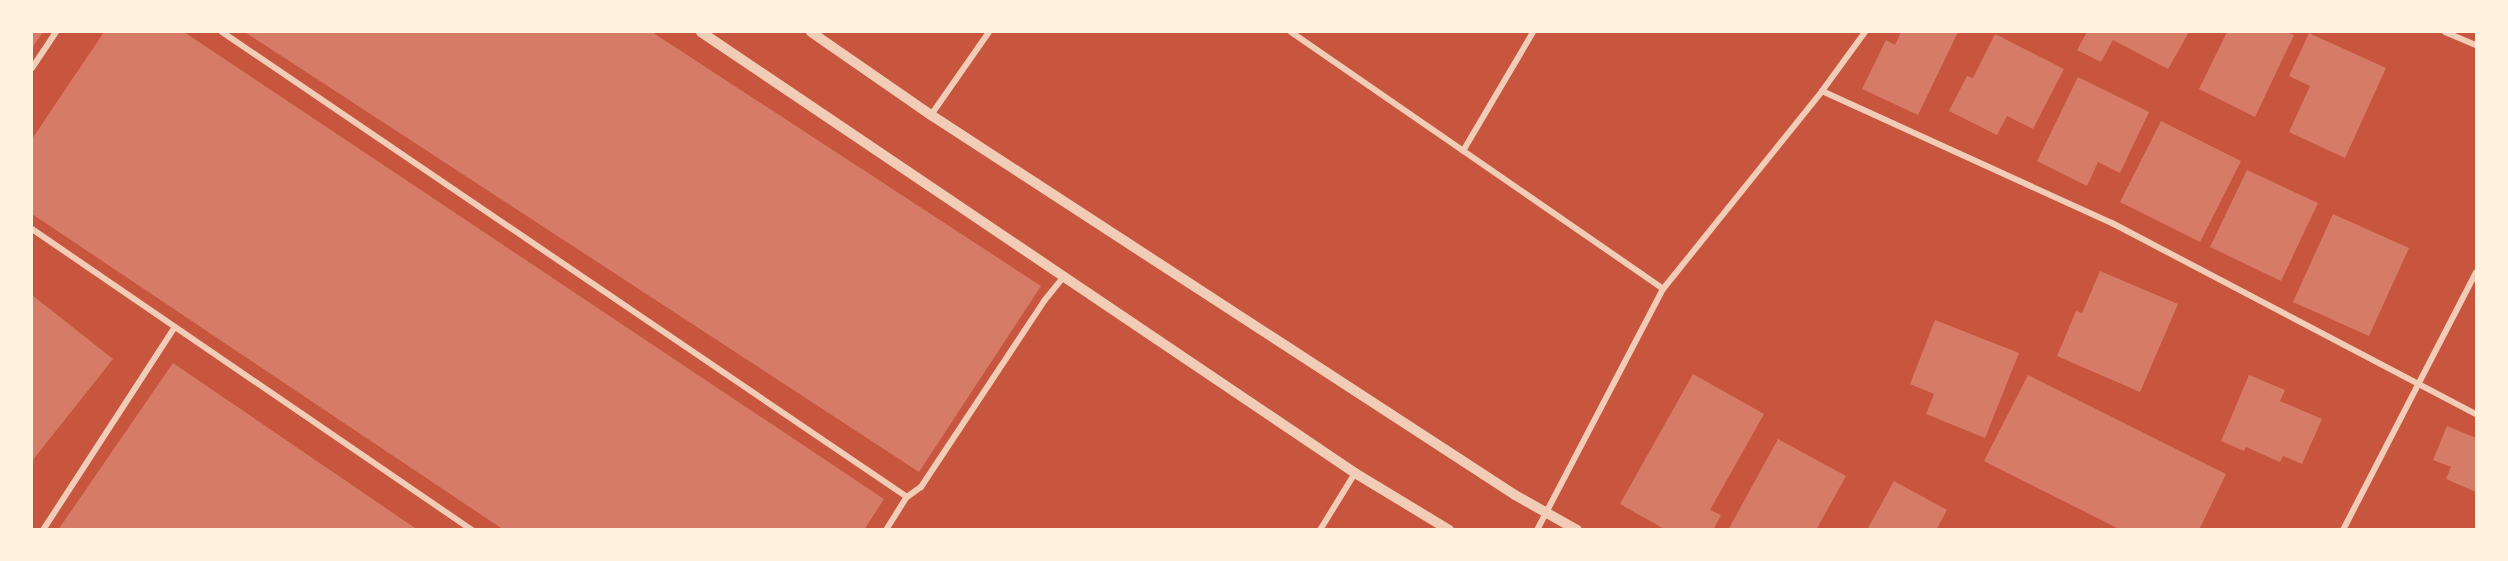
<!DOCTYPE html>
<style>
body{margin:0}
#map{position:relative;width:2508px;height:561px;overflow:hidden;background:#c8553d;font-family:Overpass,sans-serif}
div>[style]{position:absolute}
.building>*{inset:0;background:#d67c66}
.minor>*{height:6px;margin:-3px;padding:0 3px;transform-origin:3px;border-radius:3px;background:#f1ccb7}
.tertiary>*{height:10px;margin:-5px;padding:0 5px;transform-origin:5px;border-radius:5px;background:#f1ccb7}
span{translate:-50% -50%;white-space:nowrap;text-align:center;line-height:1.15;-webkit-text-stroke:4.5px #fff3e0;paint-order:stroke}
.frame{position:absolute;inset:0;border:33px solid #fff3e0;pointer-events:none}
</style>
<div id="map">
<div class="building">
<i style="clip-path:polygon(32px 32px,43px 32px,32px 48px)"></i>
<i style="clip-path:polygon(104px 32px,184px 32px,884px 499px,864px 530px,504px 530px,32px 214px,32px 139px)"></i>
<i style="clip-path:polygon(245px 32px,652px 32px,1041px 286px,919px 472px)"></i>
<i style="clip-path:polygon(1901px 32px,1958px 32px,1918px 115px,1862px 89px,1886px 40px,1895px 45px)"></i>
<i style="clip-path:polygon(2087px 32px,2189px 32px,2168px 69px,2113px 40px,2101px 62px,2077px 50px)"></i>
<i style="clip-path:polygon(2227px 32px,2286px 32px,2294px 35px,2255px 117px,2199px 89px)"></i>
<i style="clip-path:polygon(2309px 33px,2386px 68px,2345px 158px,2289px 132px,2310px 86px,2289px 76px)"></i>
<i style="clip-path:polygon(1995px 34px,2064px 69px,2033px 129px,2007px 116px,1997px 135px,1949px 111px,1967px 76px,1973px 78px)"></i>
<i style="clip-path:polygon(2078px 77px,2149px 112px,2120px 173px,2098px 162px,2087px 186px,2037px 161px)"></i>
<i style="clip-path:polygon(2161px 121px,2241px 161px,2200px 242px,2120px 202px)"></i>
<i style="clip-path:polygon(2247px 170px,2318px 203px,2281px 281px,2210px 247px)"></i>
<i style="clip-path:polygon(2333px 214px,2409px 248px,2369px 336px,2293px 302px)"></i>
<i style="clip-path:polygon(2100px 271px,2178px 304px,2140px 392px,2057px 356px,2076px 311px,2082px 313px)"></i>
<i style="clip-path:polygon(32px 295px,113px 359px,32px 461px)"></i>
<i style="clip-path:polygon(1935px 320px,2019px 353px,1985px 438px,1926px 414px,1934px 394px,1910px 384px)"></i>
<i style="clip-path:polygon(173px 363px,418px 530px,58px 530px)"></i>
<i style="clip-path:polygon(1693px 374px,1764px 414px,1710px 510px,1721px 515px,1713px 530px,1666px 530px,1620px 504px)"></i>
<i style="clip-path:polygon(2028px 375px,2226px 474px,2199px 530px,2121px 530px,1984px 461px)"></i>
<i style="clip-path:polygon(2249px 375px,2285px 390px,2280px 401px,2322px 419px,2302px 464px,2283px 456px,2280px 462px,2246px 447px,2244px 451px,2221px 441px)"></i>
<i style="clip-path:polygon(2447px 426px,2476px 438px,2476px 492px,2446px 479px,2451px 467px,2433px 460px)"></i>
<i style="clip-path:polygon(1778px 439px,1846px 476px,1816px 530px,1728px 530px)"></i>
<i style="clip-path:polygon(1894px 481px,1947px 510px,1936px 530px,1867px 530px)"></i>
</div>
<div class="minor">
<i style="left:222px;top:32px;width:828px;rotate:34.17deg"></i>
<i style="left:1291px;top:32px;width:452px;rotate:34.6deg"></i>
<i style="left:2445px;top:32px;width:34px;rotate:23deg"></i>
<i style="left:32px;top:68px;width:43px;rotate:-56.3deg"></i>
<i style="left:1822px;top:91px;width:319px;rotate:24.5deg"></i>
<i style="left:2112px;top:223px;width:411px;rotate:27.7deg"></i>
<i style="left:931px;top:115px;width:101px;rotate:-55.1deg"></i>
<i style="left:1463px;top:151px;width:138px;rotate:-59.5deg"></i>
<i style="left:32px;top:229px;width:533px;rotate:34.38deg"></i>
<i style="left:43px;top:530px;width:241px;rotate:-57deg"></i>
<i style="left:886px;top:530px;width:39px;rotate:-58deg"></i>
<i style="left:907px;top:497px;width:17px;rotate:-36deg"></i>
<i style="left:921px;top:487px;width:223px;rotate:-56.5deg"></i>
<i style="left:1044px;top:301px;width:32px;rotate:-51deg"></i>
<i style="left:1320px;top:530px;width:67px;rotate:-58.4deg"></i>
<i style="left:1537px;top:530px;width:272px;rotate:-62.4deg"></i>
<i style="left:1663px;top:289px;width:254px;rotate:-51.2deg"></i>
<i style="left:1822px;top:91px;width:73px;rotate:-53.9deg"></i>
<i style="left:2343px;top:530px;width:290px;rotate:-62.7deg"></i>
</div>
<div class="tertiary">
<i style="left:701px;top:32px;width:789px;rotate:33.99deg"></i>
<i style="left:1355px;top:473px;width:110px;rotate:31.2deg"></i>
<i style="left:811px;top:32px;width:146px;rotate:34.7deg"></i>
<i style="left:931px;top:115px;width:697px;rotate:33.05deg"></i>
<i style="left:1515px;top:495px;width:71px;rotate:29.4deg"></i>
</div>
<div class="frame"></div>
</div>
